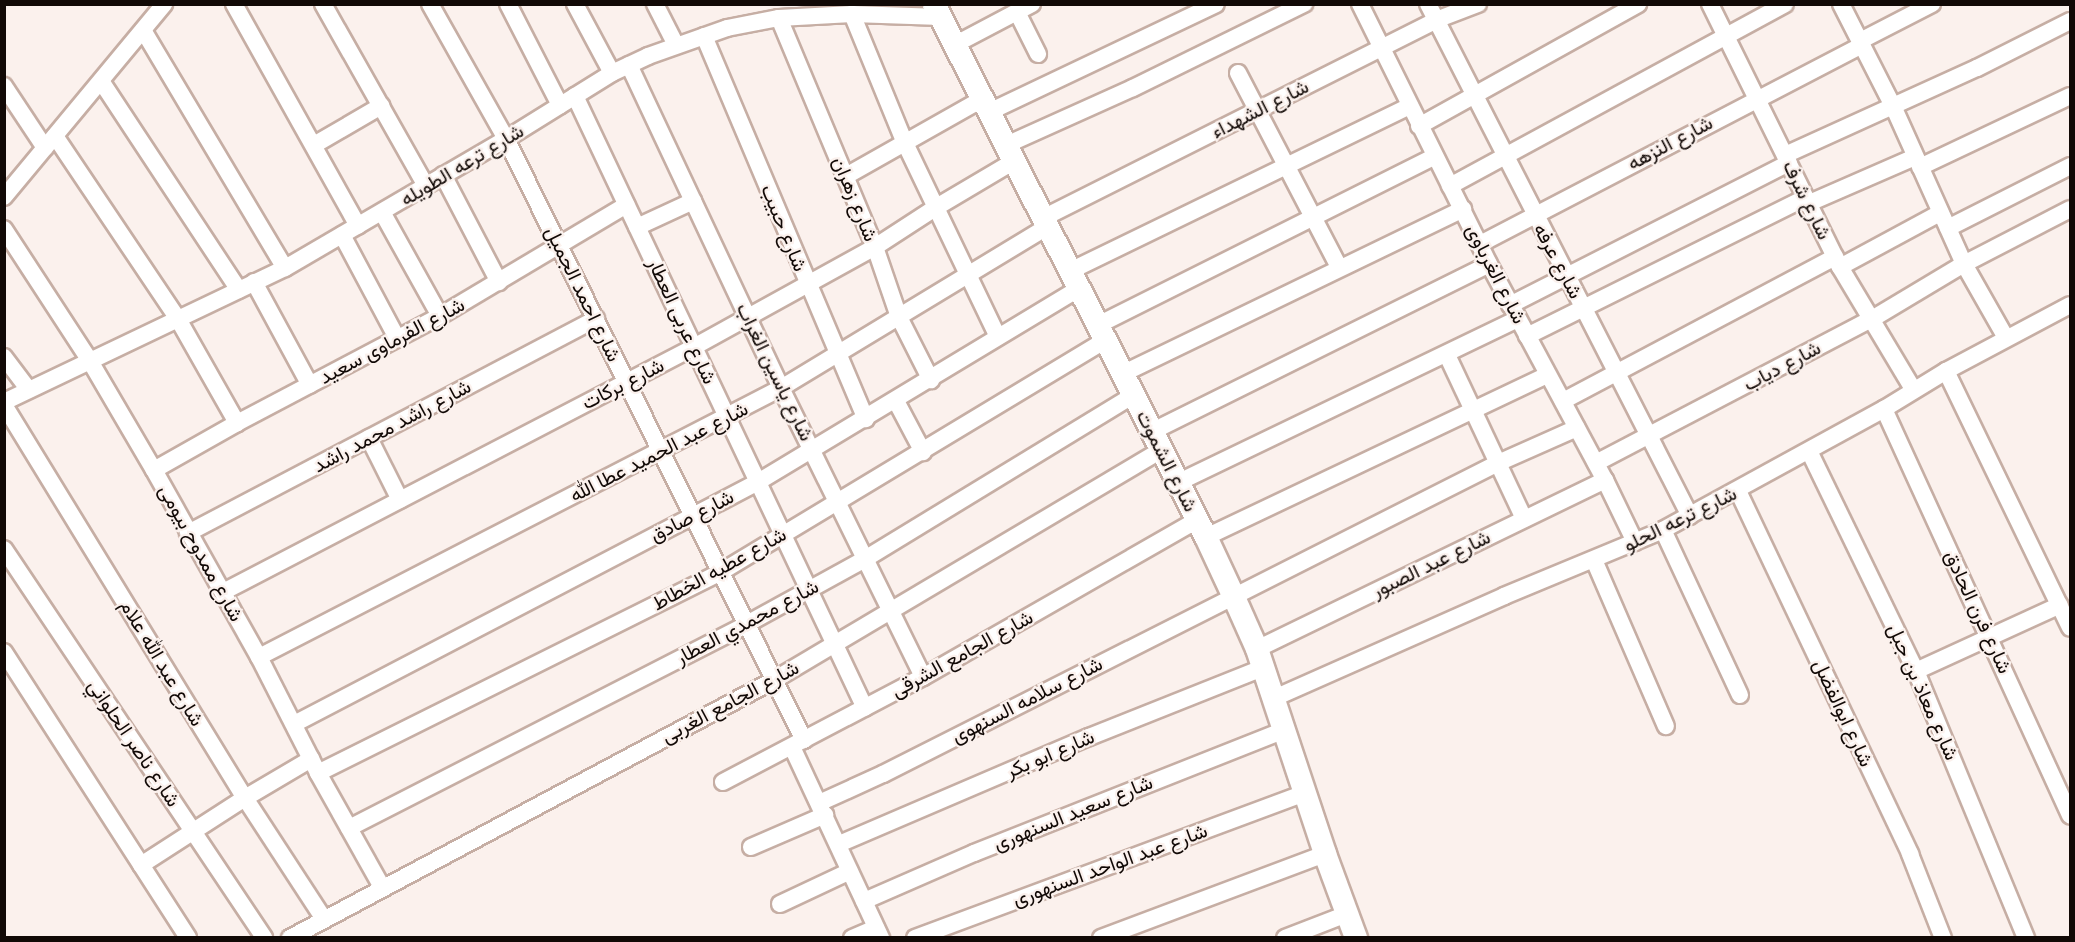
<!DOCTYPE html>
<meta charset="utf-8">
<style>
body{margin:0}
#map{position:relative;width:2075px;height:942px;overflow:hidden;background:#fbf1ed;font-family:Montserrat,Vazirmatn,sans-serif}
div>[style]{position:absolute}
.roads{filter:drop-shadow(2px 0 #c6aea4) drop-shadow(-2px 0 #c6aea4) drop-shadow(0 2px #c6aea4) drop-shadow(0 -2px #c6aea4)}
.street>*{height:16px;margin:-8px;padding:0 8px;transform-origin:8px;border-radius:8px;background:#fff}
.secondary>*{height:22px;margin:-11px;padding:0 11px;transform-origin:11px;border-radius:11px;background:#fff}
span{translate:-50% -50%;white-space:nowrap;text-align:center;line-height:1.15;-webkit-text-stroke:4.5px #fbf1ed;paint-order:stroke}
.street-label{font-size:20px;color:#110906}
.frame{position:absolute;inset:0;border:6px solid #110906;pointer-events:none}
</style>
<div id="map">
<div class="roads">
<div class="street">
<i style="left:234px;top:4px;width:254px;rotate:60.8deg"></i>
<i style="left:323px;top:4px;width:209px;rotate:60.5deg"></i>
<i style="left:430px;top:4px;width:155px;rotate:60.6deg"></i>
<i style="left:506px;top:139px;width:671px;rotate:63.63deg"></i>
<i style="left:508px;top:4px;width:114px;rotate:62.8deg"></i>
<i style="left:575px;top:4px;width:78px;rotate:61.8deg"></i>
<i style="left:655px;top:4px;width:46px;rotate:62.9deg"></i>
<i style="left:1360px;top:4px;width:290px;rotate:63.6deg"></i>
<i style="left:1489px;top:264px;width:245px;rotate:61.8deg"></i>
<i style="left:1605px;top:480px;width:69px;rotate:64.2deg"></i>
<i style="left:1428px;top:4px;width:575px;rotate:62.9deg"></i>
<i style="left:1710px;top:4px;width:293px;rotate:63.7deg"></i>
<i style="left:1840px;top:267px;width:142px;rotate:59.1deg"></i>
<i style="left:1841px;top:4px;width:114px;rotate:63deg"></i>
<i style="left:1893px;top:106px;width:173px;rotate:65.8deg"></i>
<i style="left:1964px;top:264px;width:85px;rotate:60.4deg"></i>
<i style="left:1017px;top:12px;width:47px;rotate:63.4deg"></i>
<i style="left:852px;top:14px;width:139px;rotate:67.7deg"></i>
<i style="left:905px;top:143px;width:215px;rotate:64.4deg"></i>
<i style="left:779px;top:18px;width:248px;rotate:67.3deg"></i>
<i style="left:875px;top:247px;width:74px;rotate:71.1deg"></i>
<i style="left:899px;top:317px;width:71px;rotate:63.1deg"></i>
<i style="left:143px;top:30px;width:277px;rotate:59.2deg"></i>
<i style="left:704px;top:36px;width:416px;rotate:67.1deg"></i>
<i style="left:1860px;top:41px;width:81px;rotate:-27.2deg"></i>
<i style="left:956px;top:44px;width:86px;rotate:-27.8deg"></i>
<i style="left:629px;top:65px;width:357px;rotate:64.8deg"></i>
<i style="left:781px;top:388px;width:322px;rotate:63.8deg"></i>
<i style="left:1238px;top:73px;width:219px;rotate:62.5deg"></i>
<i style="left:101px;top:81px;width:250px;rotate:56.6deg"></i>
<i style="left:4px;top:86px;width:74px;rotate:56.5deg"></i>
<i style="left:575px;top:96px;width:677px;rotate:64.65deg"></i>
<i style="left:989px;top:112px;width:251px;rotate:-25.4deg"></i>
<i style="left:1419px;top:126px;width:251px;rotate:-29.1deg"></i>
<i style="left:55px;top:136px;width:220px;rotate:56.1deg"></i>
<i style="left:178px;top:319px;width:120px;rotate:60.4deg"></i>
<i style="left:314px;top:145px;width:78px;rotate:-30.2deg"></i>
<i style="left:1006px;top:145px;width:139px;rotate:-24.2deg"></i>
<i style="left:1133px;top:88px;width:191px;rotate:-26.2deg"></i>
<i style="left:1785px;top:155px;width:211px;rotate:-24.4deg"></i>
<i style="left:1977px;top:68px;width:104px;rotate:-26.8deg"></i>
<i style="left:1920px;top:167px;width:166px;rotate:-25.3deg"></i>
<i style="left:443px;top:175px;width:121px;rotate:62.4deg"></i>
<i style="left:846px;top:176px;width:156px;rotate:-29.5deg"></i>
<i style="left:1450px;top:186px;width:381px;rotate:-28.5deg"></i>
<i style="left:4px;top:197px;width:251px;rotate:-50.3deg"></i>
<i style="left:1807px;top:204px;width:118px;rotate:-23.5deg"></i>
<i style="left:382px;top:212px;width:119px;rotate:60.9deg"></i>
<i style="left:1043px;top:218px;width:440px;rotate:-26.7deg"></i>
<i style="left:1436px;top:20px;width:45px;rotate:-20.9deg"></i>
<i style="left:637px;top:227px;width:62px;rotate:-24.9deg"></i>
<i style="left:1948px;top:228px;width:137px;rotate:-26.9deg"></i>
<i style="left:4px;top:229px;width:158px;rotate:56.9deg"></i>
<i style="left:90px;top:361px;width:126px;rotate:59.6deg"></i>
<i style="left:154px;top:470px;width:214px;rotate:60.7deg"></i>
<i style="left:259px;top:657px;width:130px;rotate:63deg"></i>
<i style="left:318px;top:773px;width:131px;rotate:60.7deg"></i>
<i style="left:342px;top:235px;width:117px;rotate:61.9deg"></i>
<i style="left:1480px;top:244px;width:431px;rotate:-27.5deg"></i>
<i style="left:1840px;top:267px;width:114px;rotate:-28.4deg"></i>
<i style="left:1070px;top:271px;width:378px;rotate:-25.9deg"></i>
<i style="left:254px;top:282px;width:117px;rotate:61.5deg"></i>
<i style="left:1510px;top:305px;width:313px;rotate:-27deg"></i>
<i style="left:1098px;top:325px;width:376px;rotate:-26.6deg"></i>
<i style="left:1527px;top:336px;width:310px;rotate:-26.4deg"></i>
<i style="left:1447px;top:355px;width:181px;rotate:64.8deg"></i>
<i style="left:4px;top:357px;width:41px;rotate:52.9deg"></i>
<i style="left:1946px;top:371px;width:285px;rotate:64.2deg"></i>
<i style="left:1122px;top:374px;width:379px;rotate:-25.8deg"></i>
<i style="left:896px;top:401px;width:58px;rotate:62.1deg"></i>
<i style="left:1563px;top:401px;width:308px;rotate:-27.9deg"></i>
<i style="left:4px;top:402px;width:311px;rotate:-25.5deg"></i>
<i style="left:285px;top:268px;width:256px;rotate:-30.3deg"></i>
<i style="left:506px;top:139px;width:125px;rotate:-31.9deg"></i>
<i style="left:612px;top:73px;width:40px;rotate:-25deg"></i>
<i style="left:648px;top:56px;width:84px;rotate:-19.5deg"></i>
<i style="left:727px;top:28px;width:53px;rotate:-10.9deg"></i>
<i style="left:779px;top:18px;width:73px;rotate:-3.1deg"></i>
<i style="left:852px;top:14px;width:89px;rotate:1.9deg"></i>
<i style="left:4px;top:405px;width:461px;rotate:58.5deg"></i>
<i style="left:245px;top:798px;width:145px;rotate:56.9deg"></i>
<i style="left:1884px;top:409px;width:447px;rotate:65.4deg"></i>
<i style="left:1151px;top:432px;width:377px;rotate:-26.4deg"></i>
<i style="left:369px;top:438px;width:69px;rotate:63.4deg"></i>
<i style="left:1809px;top:451px;width:245px;rotate:64.1deg"></i>
<i style="left:1916px;top:671px;width:289px;rotate:67.6deg"></i>
<i style="left:1596px;top:463px;width:311px;rotate:-27.6deg"></i>
<i style="left:1872px;top:319px;width:107px;rotate:-30.9deg"></i>
<i style="left:1964px;top:264px;width:119px;rotate:-27.4deg"></i>
<i style="left:154px;top:470px;width:95px;rotate:-29.5deg"></i>
<i style="left:237px;top:423px;width:229px;rotate:-27.8deg"></i>
<i style="left:440px;top:316px;width:217px;rotate:-30.8deg"></i>
<i style="left:1177px;top:483px;width:378px;rotate:-25.7deg"></i>
<i style="left:1738px;top:491px;width:402px;rotate:64.6deg"></i>
<i style="left:1910px;top:854px;width:90px;rotate:68.6deg"></i>
<i style="left:1663px;top:530px;width:182px;rotate:65deg"></i>
<i style="left:188px;top:533px;width:461px;rotate:-27.7deg"></i>
<i style="left:1206px;top:537px;width:378px;rotate:-25.4deg"></i>
<i style="left:4px;top:549px;width:468px;rotate:56.2deg"></i>
<i style="left:1594px;top:560px;width:181px;rotate:66.6deg"></i>
<i style="left:223px;top:592px;width:531px;rotate:-27.48deg"></i>
<i style="left:694px;top:347px;width:207px;rotate:-28.9deg"></i>
<i style="left:875px;top:247px;width:72px;rotate:-33deg"></i>
<i style="left:935px;top:208px;width:92px;rotate:-30.7deg"></i>
<i style="left:1257px;top:649px;width:387px;rotate:-25.9deg"></i>
<i style="left:4px;top:652px;width:340px;rotate:57.2deg"></i>
<i style="left:259px;top:657px;width:587px;rotate:-27.26deg"></i>
<i style="left:781px;top:388px;width:311px;rotate:-31.2deg"></i>
<i style="left:1916px;top:671px;width:158px;rotate:-24.6deg"></i>
<i style="left:1272px;top:699px;width:254px;rotate:-23.9deg"></i>
<i style="left:1504px;top:596px;width:172px;rotate:-22.5deg"></i>
<i style="left:1663px;top:530px;width:252px;rotate:-28.7deg"></i>
<i style="left:1884px;top:409px;width:73px;rotate:-31.5deg"></i>
<i style="left:1946px;top:371px;width:140px;rotate:-28deg"></i>
<i style="left:294px;top:724px;width:523px;rotate:-27.54deg"></i>
<i style="left:758px;top:482px;width:375px;rotate:-31.1deg"></i>
<i style="left:792px;top:747px;width:211px;rotate:65deg"></i>
<i style="left:318px;top:773px;width:450px;rotate:-26.5deg"></i>
<i style="left:721px;top:572px;width:449px;rotate:-31.1deg"></i>
<i style="left:723px;top:782px;width:226px;rotate:-27.7deg"></i>
<i style="left:923px;top:677px;width:316px;rotate:-29.8deg"></i>
<i style="left:819px;top:803px;width:70px;rotate:-24.4deg"></i>
<i style="left:883px;top:774px;width:689px;rotate:-26.83deg"></i>
<i style="left:1498px;top:463px;width:86px;rotate:-23.9deg"></i>
<i style="left:349px;top:828px;width:447px;rotate:-27.1deg"></i>
<i style="left:747px;top:624px;width:135px;rotate:-28.8deg"></i>
<i style="left:865px;top:559px;width:315px;rotate:-31.4deg"></i>
<i style="left:839px;top:844px;width:272px;rotate:-23.2deg"></i>
<i style="left:1089px;top:737px;width:186px;rotate:-21.7deg"></i>
<i style="left:751px;top:847px;width:81px;rotate:-23.4deg"></i>
<i style="left:141px;top:865px;width:124px;rotate:-32.8deg"></i>
<i style="left:245px;top:798px;width:77px;rotate:-30.6deg"></i>
<i style="left:864px;top:901px;width:120px;rotate:-23.6deg"></i>
<i style="left:974px;top:853px;width:334px;rotate:-21.6deg"></i>
<i style="left:780px;top:904px;width:77px;rotate:-25.2deg"></i>
<i style="left:290px;top:938px;width:548px;rotate:-28.06deg"></i>
<i style="left:774px;top:680px;width:450px;rotate:-30.7deg"></i>
<i style="left:852px;top:938px;width:26px;rotate:-23deg"></i>
<i style="left:915px;top:938px;width:416px;rotate:-20.4deg"></i>
<i style="left:1101px;top:938px;width:239px;rotate:-20.6deg"></i>
<i style="left:1285px;top:938px;width:66px;rotate:-21.2deg"></i>
</div>
<div class="secondary">
<i style="left:934px;top:4px;width:598px;rotate:62.96deg"></i>
<i style="left:1206px;top:537px;width:64px;rotate:65deg"></i>
<i style="left:1233px;top:595px;width:59px;rotate:66deg"></i>
<i style="left:1257px;top:649px;width:216px;rotate:71.6deg"></i>
<i style="left:1325px;top:854px;width:90px;rotate:69.7deg"></i>
</div>
</div>
<div class="street-label">
<span style="left:1260px;top:109px;rotate:-27deg">شارع الشهداء</span>
<span style="left:1670px;top:143px;rotate:-28deg">شارع النزهه</span>
<span style="left:462px;top:165px;rotate:-31deg">شارع ترعه الطويله</span>
<span style="left:855px;top:199px;rotate:68deg">شارع زهران</span>
<span style="left:1807px;top:200px;rotate:64deg">شارع شرف</span>
<span style="left:784px;top:228px;rotate:68deg">شارع حبيب</span>
<span style="left:1558px;top:261px;rotate:62deg">شارع عرفه</span>
<span style="left:1496px;top:274px;rotate:63deg">شارع الغرباوى</span>
<span style="left:583px;top:294px;rotate:64deg">شارع احمد الجميل</span>
<span style="left:682px;top:321px;rotate:65deg">شارع عربى العطار</span>
<span style="left:392px;top:341px;rotate:-28deg">شارع الفرماوى سعيد</span>
<span style="left:1782px;top:366px;rotate:-28deg">شارع دياب</span>
<span style="left:775px;top:372px;rotate:64deg">شارع ياسين الغراب</span>
<span style="left:623px;top:384px;rotate:-27deg">شارع بركات</span>
<span style="left:392px;top:426px;rotate:-28deg">شارع راشد محمد راشد</span>
<span style="left:659px;top:452px;rotate:-27deg">شارع عبد الحميد عطا الله</span>
<span style="left:1167px;top:461px;rotate:63deg">شارع الشموت</span>
<span style="left:692px;top:516px;rotate:-27deg">شارع صادق</span>
<span style="left:1680px;top:519px;rotate:-26deg">شارع ترعه الحلو</span>
<span style="left:201px;top:553px;rotate:61deg">شارع ممدوح بيومى</span>
<span style="left:1431px;top:564px;rotate:-26deg">شارع عبد الصبور</span>
<span style="left:719px;top:569px;rotate:-29deg">شارع عطيه الخطاط</span>
<span style="left:1978px;top:612px;rotate:65deg">شارع فرن الحادق</span>
<span style="left:747px;top:622px;rotate:-28deg">شارع محمدي العطار</span>
<span style="left:962px;top:654px;rotate:-29deg">شارع الجامع الشرقى</span>
<span style="left:162px;top:663px;rotate:59deg">شارع عبد الله علام</span>
<span style="left:1923px;top:692px;rotate:66deg">شارع معاذ بن جبل</span>
<span style="left:1027px;top:700px;rotate:-27deg">شارع سلامه السنهوى</span>
<span style="left:730px;top:702px;rotate:-28deg">شارع الجامع الغربى</span>
<span style="left:1843px;top:713px;rotate:65deg">شارع ابوالفضل</span>
<span style="left:134px;top:743px;rotate:56deg">شارع ناصر الحلواني</span>
<span style="left:1050px;top:754px;rotate:-23deg">شارع ابو بكر</span>
<span style="left:1073px;top:813px;rotate:-22deg">شارع سعيد السنهورى</span>
<span style="left:1110px;top:865px;rotate:-20deg">شارع عبد الواحد السنهورى</span>
</div>
<div class="frame"></div>
</div>
